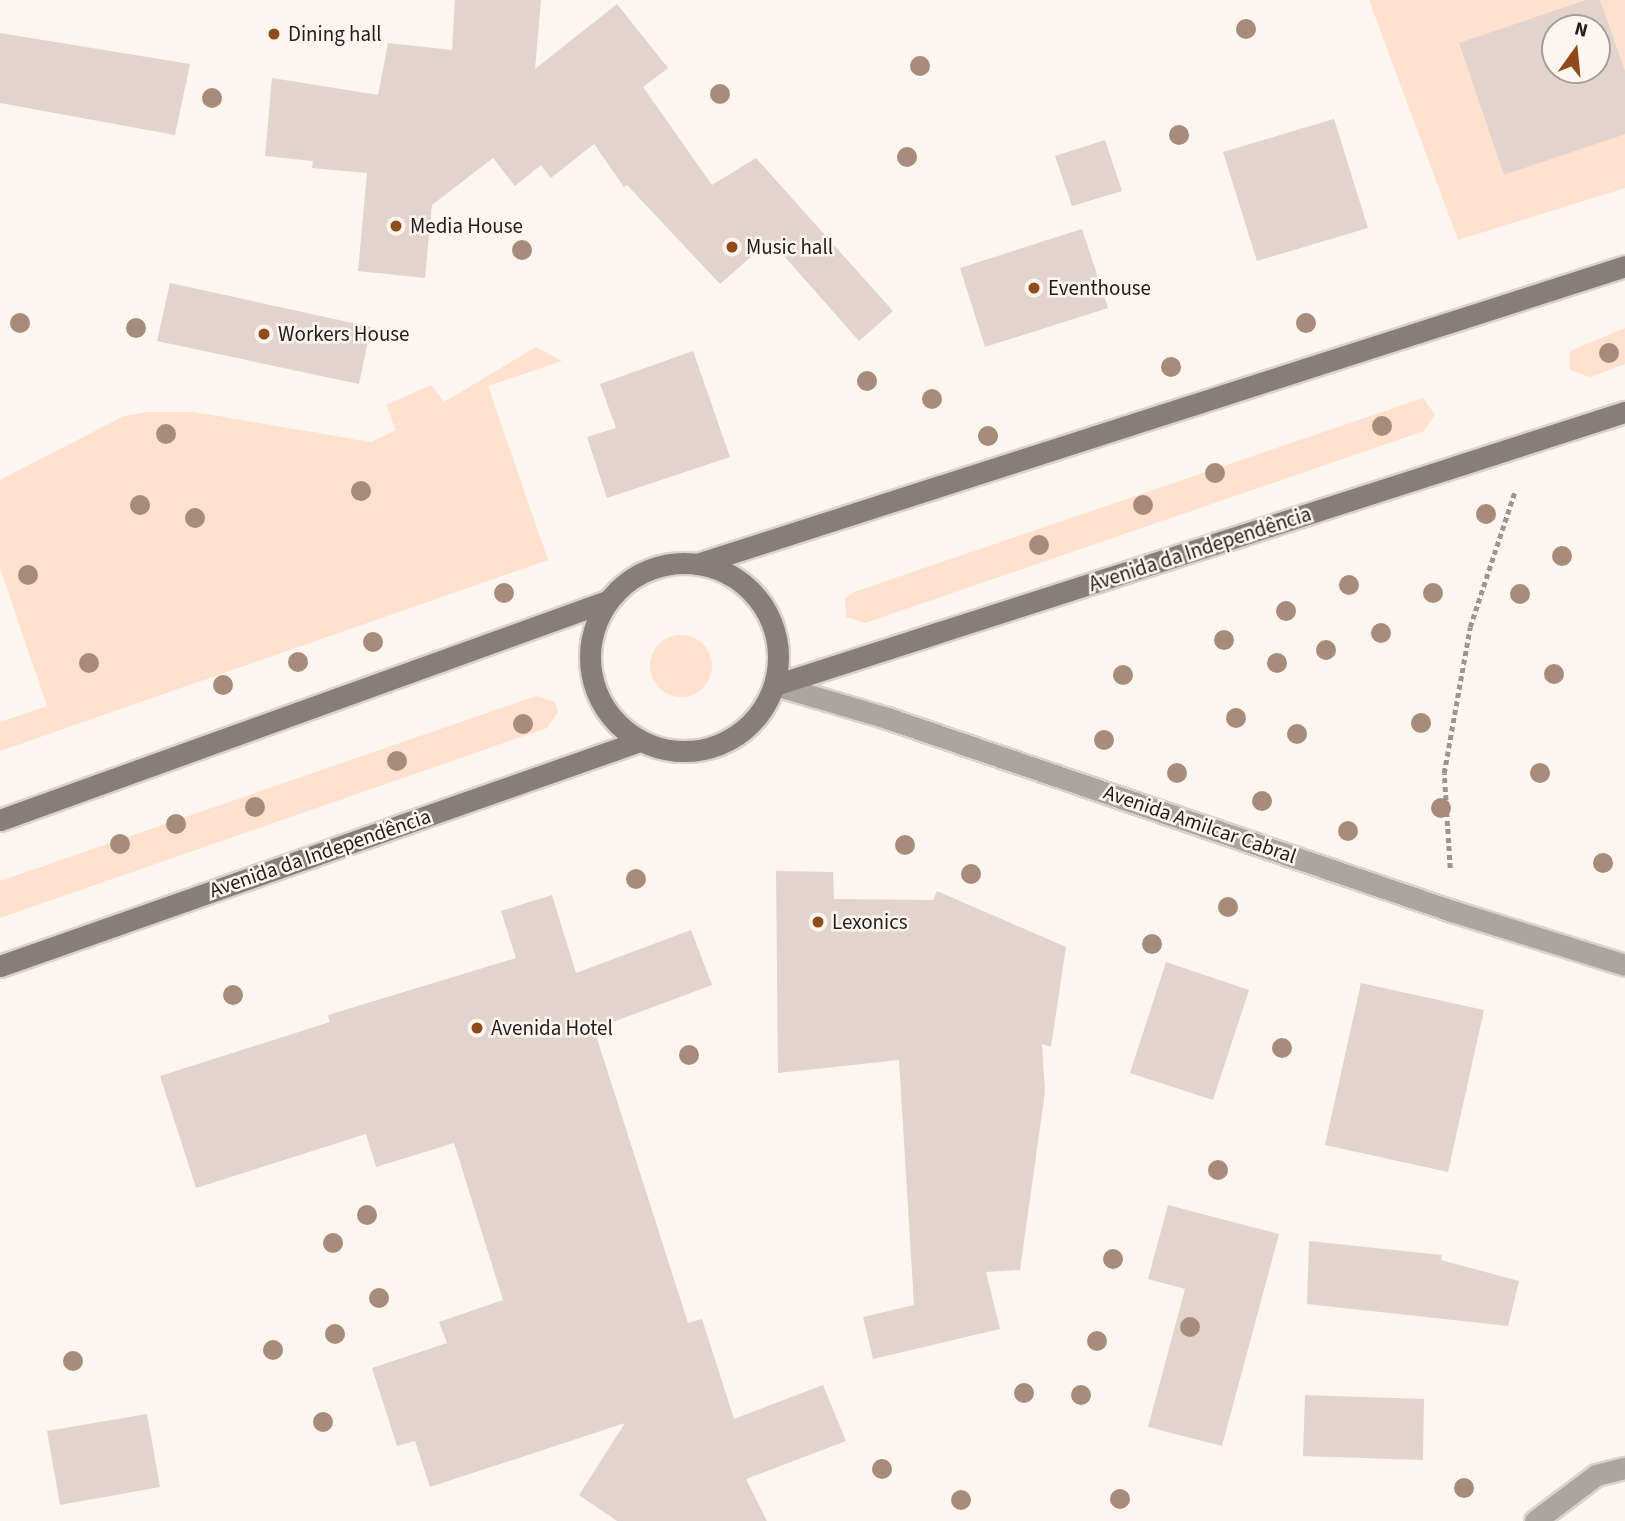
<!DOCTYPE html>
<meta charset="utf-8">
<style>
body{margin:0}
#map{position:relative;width:1625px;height:1521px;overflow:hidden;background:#fdf5f0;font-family:"Source Sans 3",sans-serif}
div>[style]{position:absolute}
.green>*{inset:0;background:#ffe1d0}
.round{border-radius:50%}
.building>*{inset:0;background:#e2d4cc}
.path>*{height:4.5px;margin-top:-2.25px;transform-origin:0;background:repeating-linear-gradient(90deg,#9b9490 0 5px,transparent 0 8.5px)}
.roads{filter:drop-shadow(2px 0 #dad2ce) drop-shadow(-2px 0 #dad2ce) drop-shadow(0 2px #dad2ce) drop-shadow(0 -2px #dad2ce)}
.street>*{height:21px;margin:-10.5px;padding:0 10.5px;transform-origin:10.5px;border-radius:10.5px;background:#aba5a2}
.secondary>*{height:21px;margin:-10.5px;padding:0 10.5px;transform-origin:10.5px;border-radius:10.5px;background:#877e79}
.secondary>.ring{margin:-10.5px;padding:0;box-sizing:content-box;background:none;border:21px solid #877e79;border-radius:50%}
.trees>*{width:20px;height:20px;margin:-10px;border-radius:50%;background:#a88c7b}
.dots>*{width:19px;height:19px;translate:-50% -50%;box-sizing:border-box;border:4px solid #fdf5f0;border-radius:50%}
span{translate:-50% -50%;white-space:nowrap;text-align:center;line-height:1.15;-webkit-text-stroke:5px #fdf5f0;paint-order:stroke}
.poi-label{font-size:21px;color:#221d1a}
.left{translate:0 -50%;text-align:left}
.street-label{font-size:21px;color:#221d1a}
.north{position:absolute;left:1541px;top:14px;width:70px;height:70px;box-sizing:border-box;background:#fdf5f0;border:2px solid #a59f9a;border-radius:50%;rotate:15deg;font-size:19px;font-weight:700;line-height:28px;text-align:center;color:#221d1a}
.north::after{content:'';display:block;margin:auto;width:24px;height:32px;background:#8f4b1c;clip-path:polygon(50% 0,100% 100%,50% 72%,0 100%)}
</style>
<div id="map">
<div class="green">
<i style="clip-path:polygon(evenodd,1369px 0,1625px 0,1625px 188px,1458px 240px,1369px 0,1555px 28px,1597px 28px,1597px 70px,1555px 70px,1555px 28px)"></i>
<i style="clip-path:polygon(1625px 328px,1625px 364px,1590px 377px,1570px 370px,1570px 351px)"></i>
<i style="clip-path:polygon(536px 347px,562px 361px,488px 386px,548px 560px,0 751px,0 722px,47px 706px,0 568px,0 480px,124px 416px,147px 412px,194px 412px,371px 442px,396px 430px,386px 405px,431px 385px,444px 402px)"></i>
<i style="clip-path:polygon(1423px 398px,1435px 415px,1424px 431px,865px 623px,846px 617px,845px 598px,854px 592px)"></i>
<i class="round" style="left:650px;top:635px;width:62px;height:62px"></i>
<i style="clip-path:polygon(536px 696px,555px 702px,558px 712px,547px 728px,0 918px,0 881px)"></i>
</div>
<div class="building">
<i style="clip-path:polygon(455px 0,541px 0,535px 69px,617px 4px,668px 68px,643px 87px,712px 185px,756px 158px,893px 311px,859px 341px,770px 240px,720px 284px,627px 185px,624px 187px,594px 144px,551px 178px,541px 165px,515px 186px,493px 158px,432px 205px,425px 278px,358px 271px,367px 173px,312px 168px,313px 161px,265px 156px,272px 78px,378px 95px,388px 43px,452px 50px)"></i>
<i style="clip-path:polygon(evenodd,1586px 0,1600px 0,1625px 71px,1625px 134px,1504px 175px,1459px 43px,1586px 0,1555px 28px,1597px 28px,1597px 70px,1555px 70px,1555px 28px)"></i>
<i style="clip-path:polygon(0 33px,190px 64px,175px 135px,0 103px)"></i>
<i style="clip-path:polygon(1334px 119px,1368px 228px,1257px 261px,1223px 152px)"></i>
<i style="clip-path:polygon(1105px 140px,1122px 191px,1072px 206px,1055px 156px)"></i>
<i style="clip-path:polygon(1082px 229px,1108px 308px,985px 347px,960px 268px)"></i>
<i style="clip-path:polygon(170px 283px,371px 327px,359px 384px,157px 341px)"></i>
<i style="clip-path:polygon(693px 351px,730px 457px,607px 498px,587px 437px,616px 428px,600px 384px)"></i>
<i style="clip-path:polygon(776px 871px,833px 872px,834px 899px,933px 900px,937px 891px,1066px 947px,1051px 1047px,1042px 1044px,1045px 1092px,1020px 1270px,986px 1272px,1000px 1329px,873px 1359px,863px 1317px,914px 1305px,899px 1060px,778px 1073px)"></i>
<i style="clip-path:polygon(552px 895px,576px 973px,691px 930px,712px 985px,594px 1029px,688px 1323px,702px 1319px,734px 1419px,823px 1385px,846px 1441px,746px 1479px,767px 1521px,617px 1521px,601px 1510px,579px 1495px,625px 1423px,430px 1487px,415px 1441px,397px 1446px,372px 1368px,447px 1343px,439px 1322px,503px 1300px,454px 1143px,376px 1167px,366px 1134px,196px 1188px,160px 1076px,330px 1022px,328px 1015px,516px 958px,501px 911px)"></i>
<i style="clip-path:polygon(1166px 962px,1249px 990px,1213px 1100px,1130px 1073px)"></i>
<i style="clip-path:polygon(1361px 983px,1484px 1010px,1448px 1172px,1325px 1145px)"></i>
<i style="clip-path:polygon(1168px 1205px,1279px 1234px,1222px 1446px,1148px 1427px,1185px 1289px,1148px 1279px)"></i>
<i style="clip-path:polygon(1309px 1241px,1442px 1255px,1441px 1260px,1519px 1281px,1508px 1326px,1307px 1304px)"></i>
<i style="clip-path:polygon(1305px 1395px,1424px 1399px,1423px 1460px,1303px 1456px)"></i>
<i style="clip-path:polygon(147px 1414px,160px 1487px,60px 1505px,47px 1431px)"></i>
</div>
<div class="path">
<i style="left:1450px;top:868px;width:95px;rotate:-93.6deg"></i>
<i style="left:1444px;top:773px;width:148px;rotate:-79.9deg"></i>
<i style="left:1470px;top:627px;width:143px;rotate:-71.7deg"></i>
</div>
<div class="roads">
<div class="street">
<i style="left:775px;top:685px;width:117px;rotate:16.4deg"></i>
<i style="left:887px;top:718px;width:597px;rotate:18.86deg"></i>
<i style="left:1452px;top:911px;width:181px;rotate:17.3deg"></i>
<i style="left:1535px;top:1521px;width:76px;rotate:-37deg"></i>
<i style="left:1596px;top:1475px;width:30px;rotate:-14deg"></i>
</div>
<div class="secondary">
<i class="ring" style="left:590px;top:563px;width:167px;height:167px"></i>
<i style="left:697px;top:564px;width:975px;rotate:-17.8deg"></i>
<i style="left:775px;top:685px;width:893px;rotate:-17.81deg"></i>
<i style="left:0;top:820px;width:645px;rotate:-19.84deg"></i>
<i style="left:0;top:966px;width:678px;rotate:-19.37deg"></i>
</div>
</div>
<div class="trees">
<i style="left:1246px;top:29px"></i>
<i style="left:920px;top:66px"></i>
<i style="left:720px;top:94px"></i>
<i style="left:212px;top:98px"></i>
<i style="left:1179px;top:135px"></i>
<i style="left:907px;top:157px"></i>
<i style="left:522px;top:250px"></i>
<i style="left:20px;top:323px"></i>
<i style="left:1306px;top:323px"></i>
<i style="left:136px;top:328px"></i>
<i style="left:1609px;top:353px"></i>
<i style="left:1171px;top:367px"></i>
<i style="left:867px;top:381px"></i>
<i style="left:932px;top:399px"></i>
<i style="left:1382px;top:426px"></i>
<i style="left:166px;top:434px"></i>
<i style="left:988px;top:436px"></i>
<i style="left:1215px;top:473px"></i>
<i style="left:361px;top:491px"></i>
<i style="left:140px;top:505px"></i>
<i style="left:1143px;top:505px"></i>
<i style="left:1486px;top:514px"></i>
<i style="left:195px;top:518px"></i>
<i style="left:1039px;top:545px"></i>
<i style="left:1562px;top:556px"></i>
<i style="left:28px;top:575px"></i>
<i style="left:1349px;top:585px"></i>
<i style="left:504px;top:593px"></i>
<i style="left:1433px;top:593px"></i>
<i style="left:1520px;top:594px"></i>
<i style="left:1286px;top:611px"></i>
<i style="left:1381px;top:633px"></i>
<i style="left:1224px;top:640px"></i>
<i style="left:373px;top:642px"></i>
<i style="left:1326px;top:650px"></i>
<i style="left:298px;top:662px"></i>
<i style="left:89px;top:663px"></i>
<i style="left:1277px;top:663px"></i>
<i style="left:1554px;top:674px"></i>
<i style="left:1123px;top:675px"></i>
<i style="left:223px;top:685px"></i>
<i style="left:1236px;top:718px"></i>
<i style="left:1421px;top:723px"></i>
<i style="left:523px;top:724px"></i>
<i style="left:1297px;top:734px"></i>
<i style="left:1104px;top:740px"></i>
<i style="left:397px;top:761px"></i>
<i style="left:1177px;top:773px"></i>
<i style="left:1540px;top:773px"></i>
<i style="left:1262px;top:801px"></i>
<i style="left:255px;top:807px"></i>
<i style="left:1441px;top:808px"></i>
<i style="left:176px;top:824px"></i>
<i style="left:1348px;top:831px"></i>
<i style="left:120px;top:844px"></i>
<i style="left:905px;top:845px"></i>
<i style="left:1603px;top:863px"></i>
<i style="left:971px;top:874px"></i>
<i style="left:636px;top:879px"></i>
<i style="left:1228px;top:907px"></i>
<i style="left:1152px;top:944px"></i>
<i style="left:233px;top:995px"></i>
<i style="left:1282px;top:1048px"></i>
<i style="left:689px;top:1055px"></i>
<i style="left:1218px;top:1170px"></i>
<i style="left:367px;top:1215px"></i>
<i style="left:333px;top:1243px"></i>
<i style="left:1113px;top:1259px"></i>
<i style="left:379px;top:1298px"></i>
<i style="left:1190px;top:1327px"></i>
<i style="left:335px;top:1334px"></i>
<i style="left:1097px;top:1341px"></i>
<i style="left:273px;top:1350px"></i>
<i style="left:73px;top:1361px"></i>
<i style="left:1024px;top:1393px"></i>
<i style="left:1081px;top:1395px"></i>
<i style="left:323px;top:1422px"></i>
<i style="left:882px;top:1469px"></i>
<i style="left:1464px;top:1488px"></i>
<i style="left:1120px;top:1499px"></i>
<i style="left:961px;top:1500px"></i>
</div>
<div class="dots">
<i style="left:274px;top:34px;background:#8f4b1c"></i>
<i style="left:396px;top:226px;background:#8f4b1c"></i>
<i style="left:732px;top:247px;background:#8f4b1c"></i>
<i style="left:1034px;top:288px;background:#8f4b1c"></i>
<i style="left:264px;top:334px;background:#8f4b1c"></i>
<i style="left:818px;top:922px;background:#8f4b1c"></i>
<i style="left:477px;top:1028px;background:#8f4b1c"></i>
</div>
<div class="poi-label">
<span class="left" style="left:288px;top:34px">Dining hall</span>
<span class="left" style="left:410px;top:226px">Media House</span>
<span class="left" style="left:746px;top:247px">Music hall</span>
<span class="left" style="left:1048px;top:288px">Eventhouse</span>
<span class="left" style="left:278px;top:334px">Workers House</span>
<span class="left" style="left:832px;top:922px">Lexonics</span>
<span class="left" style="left:491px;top:1028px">Avenida Hotel</span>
</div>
<div class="street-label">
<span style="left:1200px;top:549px;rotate:-18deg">Avenida da Independência</span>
<span style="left:1200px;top:824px;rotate:19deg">Avenida Amilcar Cabral</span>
<span style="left:320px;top:853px;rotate:-19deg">Avenida da Independência</span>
</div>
<div class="north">N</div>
</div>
